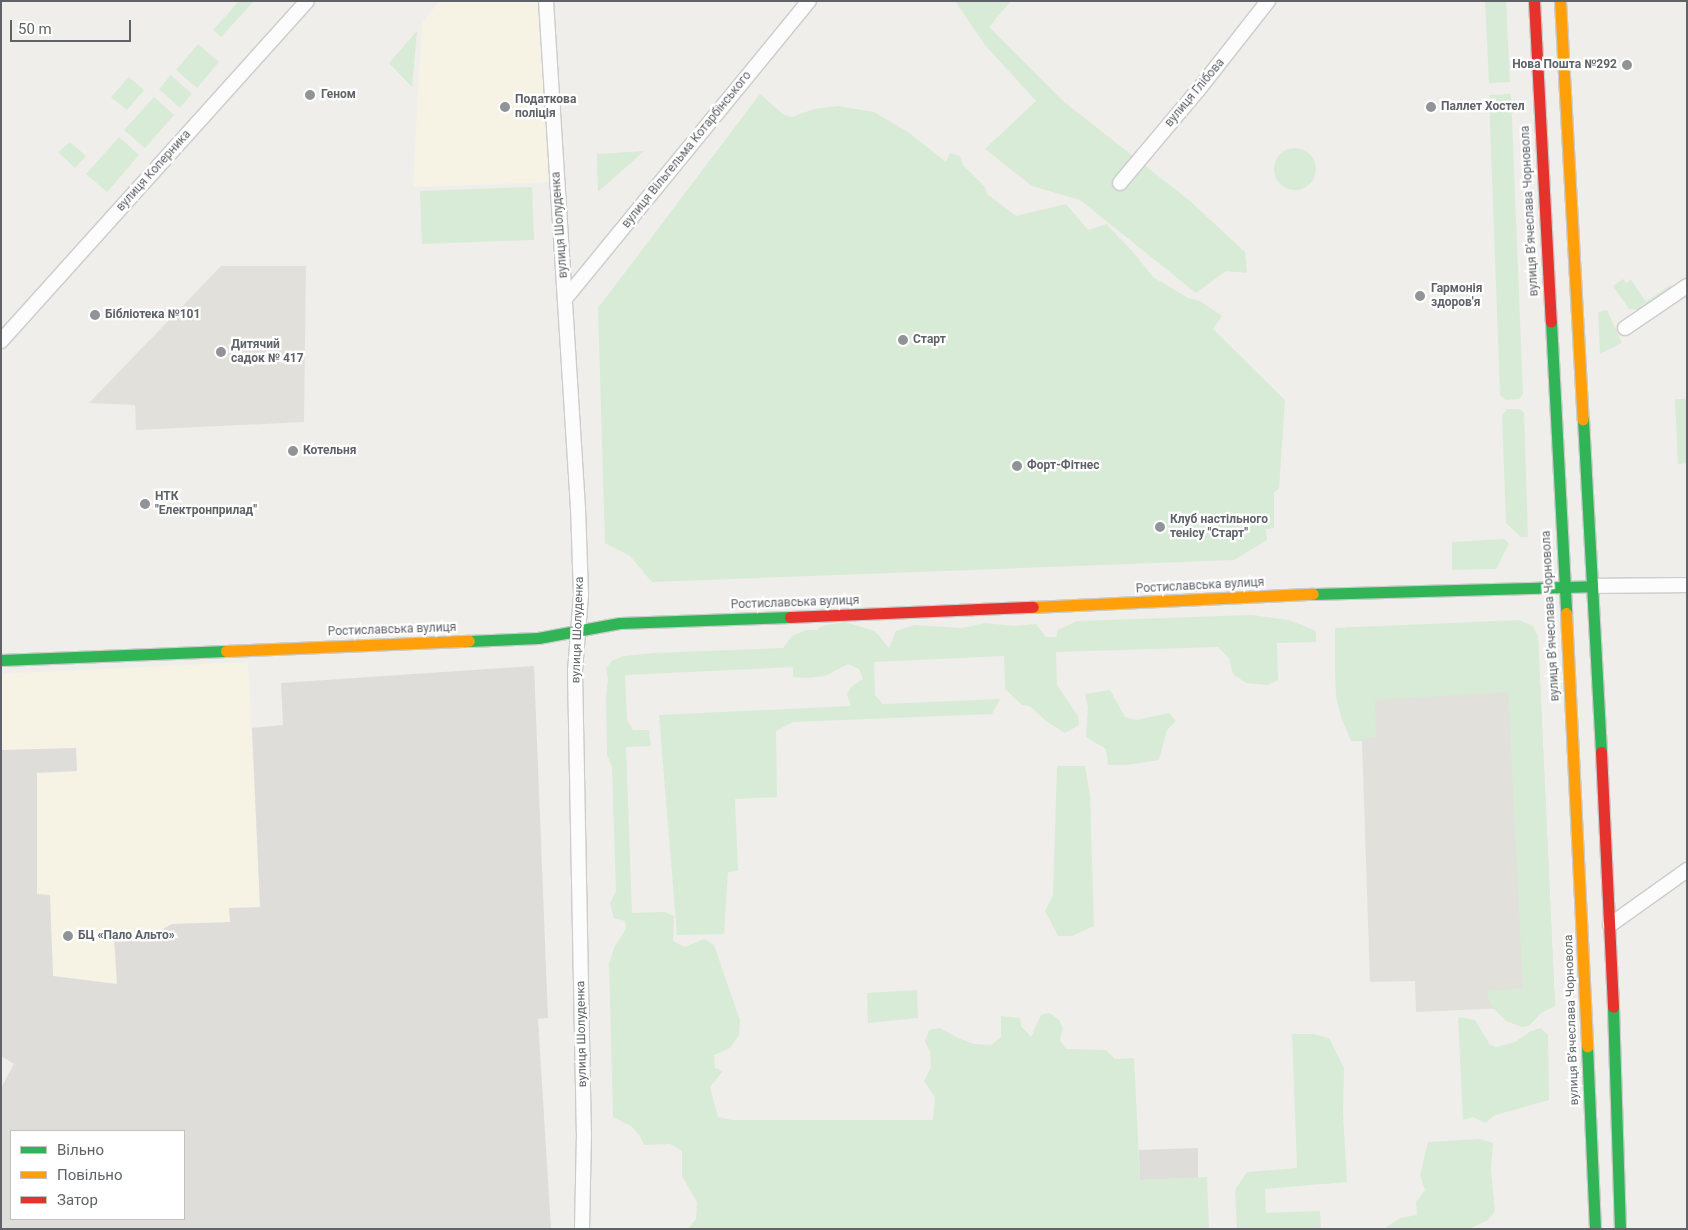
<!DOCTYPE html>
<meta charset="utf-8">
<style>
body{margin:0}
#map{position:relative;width:1688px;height:1230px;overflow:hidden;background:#efeeea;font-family:Roboto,sans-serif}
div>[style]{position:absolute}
.commercial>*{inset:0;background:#f7f3e4}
.industrial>*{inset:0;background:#dfddda}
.education>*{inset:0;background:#e2e0da}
.green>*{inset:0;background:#d8ebd6}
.round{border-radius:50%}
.roads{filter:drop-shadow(1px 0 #cbcccc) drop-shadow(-1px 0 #cbcccc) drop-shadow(0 1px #cbcccc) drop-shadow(0 -1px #cbcccc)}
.street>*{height:14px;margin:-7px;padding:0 7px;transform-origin:7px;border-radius:7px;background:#fdfcfc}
.fast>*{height:11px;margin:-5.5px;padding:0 5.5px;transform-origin:5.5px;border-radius:5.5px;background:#30b455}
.slow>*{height:11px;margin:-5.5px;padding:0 5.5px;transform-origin:5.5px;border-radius:5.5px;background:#ff9f0a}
.jam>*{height:11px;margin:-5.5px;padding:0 5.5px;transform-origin:5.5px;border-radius:5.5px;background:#e5322d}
.dots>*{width:14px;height:14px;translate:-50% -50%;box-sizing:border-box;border:2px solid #fff;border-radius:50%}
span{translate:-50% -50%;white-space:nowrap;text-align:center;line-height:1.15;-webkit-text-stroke:4.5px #fff;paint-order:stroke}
.poi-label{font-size:12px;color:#5f6368;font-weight:700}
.right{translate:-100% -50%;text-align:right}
.left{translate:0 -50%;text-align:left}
.street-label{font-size:12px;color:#5f6368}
.frame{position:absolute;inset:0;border:2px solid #5f6368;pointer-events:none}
.legend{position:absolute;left:10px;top:1130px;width:175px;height:90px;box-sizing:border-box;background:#fff;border:1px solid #bfc1c3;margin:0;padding:6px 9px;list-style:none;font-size:15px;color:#5f6368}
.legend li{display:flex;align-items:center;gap:10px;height:25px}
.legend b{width:25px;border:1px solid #bfc1c3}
.scale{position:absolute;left:10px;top:20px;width:121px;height:22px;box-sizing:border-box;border:2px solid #5f6368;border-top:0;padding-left:6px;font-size:15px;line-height:18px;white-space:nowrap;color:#5f6368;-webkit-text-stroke:4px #fff;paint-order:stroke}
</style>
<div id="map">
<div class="commercial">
<i style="clip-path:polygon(439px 1px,540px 1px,551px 182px,413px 187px,422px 24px)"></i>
<i style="clip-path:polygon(248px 662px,260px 907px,229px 908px,230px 922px,172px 924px,150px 936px,114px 937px,117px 984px,53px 976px,50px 895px,37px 894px,37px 773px,77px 771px,76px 748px,1px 750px,1px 674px)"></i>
</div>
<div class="industrial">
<i style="clip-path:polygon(evenodd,534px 666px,548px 1018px,538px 1019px,551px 1229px,1px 1229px,1px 1088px,14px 1064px,1px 1056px,1px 750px,76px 748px,77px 771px,37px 773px,37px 894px,50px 895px,53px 976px,117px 984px,114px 937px,150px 936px,172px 924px,230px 922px,229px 908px,260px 907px,252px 728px,283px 725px,281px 683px,534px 666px,11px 1131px,184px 1131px,184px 1219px,11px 1219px,11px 1131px)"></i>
<i style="clip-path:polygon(1198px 1148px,1198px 1178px,1140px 1180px,1139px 1150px)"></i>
</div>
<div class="education">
<i style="clip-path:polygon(221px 266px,306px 266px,304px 422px,136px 430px,135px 405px,89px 403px)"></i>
<i style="clip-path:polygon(1533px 626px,1538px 637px,1555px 1006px,1416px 1012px,1415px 981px,1370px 982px,1362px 741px,1351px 741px,1346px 627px)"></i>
</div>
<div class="green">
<i style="clip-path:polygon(239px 1px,254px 1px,221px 37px,213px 30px)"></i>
<i style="clip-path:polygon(955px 1px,1011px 1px,989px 27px,1063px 101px,1190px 201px,1245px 252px,1247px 273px,1226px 271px,1196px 293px,1080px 200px,1032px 186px,985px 149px,1036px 101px,985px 45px)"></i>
<i style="clip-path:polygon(1485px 1px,1506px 1px,1510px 82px,1489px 83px)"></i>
<i style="clip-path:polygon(417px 31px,412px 87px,389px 63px)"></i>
<i style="clip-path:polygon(198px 44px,219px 62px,197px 88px,176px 70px)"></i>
<i style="clip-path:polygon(171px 75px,192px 94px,180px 108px,159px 89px)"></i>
<i style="clip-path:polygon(129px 77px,144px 90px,127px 110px,111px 97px)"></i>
<i style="clip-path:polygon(760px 94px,784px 115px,792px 117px,814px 109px,838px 106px,874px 112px,908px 132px,946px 162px,950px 153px,960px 156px,963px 165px,985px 187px,987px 194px,1016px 216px,1066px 204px,1088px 230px,1106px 224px,1134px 253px,1153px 277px,1188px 298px,1200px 301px,1222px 316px,1213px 329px,1285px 400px,1279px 489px,1274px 492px,1274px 528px,1266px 529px,1267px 540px,1234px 560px,652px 582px,630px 556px,605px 543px,598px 308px)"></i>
<i style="clip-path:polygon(1511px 94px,1523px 394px,1519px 399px,1506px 400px,1500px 395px,1489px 95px)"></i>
<i style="clip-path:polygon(154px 97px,174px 115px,145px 148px,124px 130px)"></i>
<i style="clip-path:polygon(119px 137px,139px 155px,107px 192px,86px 174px)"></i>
<i style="clip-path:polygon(70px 142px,86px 156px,75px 168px,58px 152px)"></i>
<i class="round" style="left:1274px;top:148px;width:42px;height:42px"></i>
<i style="clip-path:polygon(644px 151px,598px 192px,597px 154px)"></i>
<i style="clip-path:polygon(532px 187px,534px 240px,422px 244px,420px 191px)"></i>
<i style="clip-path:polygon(1623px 279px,1626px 283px,1631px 280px,1646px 302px,1670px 285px,1672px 288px,1639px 310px,1629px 309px,1613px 286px)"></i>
<i style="clip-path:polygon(1607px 310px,1622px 343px,1600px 354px,1598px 312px)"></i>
<i style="clip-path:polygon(1675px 399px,1687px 399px,1687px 463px,1678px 464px)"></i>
<i style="clip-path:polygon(1507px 409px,1519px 409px,1524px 412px,1528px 537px,1521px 537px,1506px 523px,1502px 415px)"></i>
<i style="clip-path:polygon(1504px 539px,1509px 543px,1496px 569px,1452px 570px,1452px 542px)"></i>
<i style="clip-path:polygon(1252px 615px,1289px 620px,1316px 631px,1316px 642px,1277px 643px,1278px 680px,1267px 685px,1246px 683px,1233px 674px,1229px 658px,1218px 647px,1056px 652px,1057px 685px,1078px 716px,1079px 725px,1065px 733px,1046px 721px,1030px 706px,1022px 705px,1005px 689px,1004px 656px,874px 662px,875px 695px,883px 704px,1000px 699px,992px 714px,793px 722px,776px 731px,777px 797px,735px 799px,738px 871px,728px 872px,724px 934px,677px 935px,659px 715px,851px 706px,847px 694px,852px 686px,863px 679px,859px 669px,848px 664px,825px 676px,807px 678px,793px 677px,793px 667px,625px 675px,627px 720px,633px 730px,649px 730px,651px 746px,626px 747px,632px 913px,665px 912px,674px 916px,673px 941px,685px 947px,704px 939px,714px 945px,740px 1020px,739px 1035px,730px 1048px,714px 1055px,715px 1068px,723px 1071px,710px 1087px,718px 1117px,732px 1120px,933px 1120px,935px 1097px,924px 1081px,931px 1067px,930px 1052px,925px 1041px,929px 1030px,940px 1028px,958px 1038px,974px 1044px,991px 1045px,1001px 1037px,1001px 1016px,1020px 1018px,1021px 1026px,1031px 1037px,1041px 1015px,1050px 1013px,1059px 1020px,1063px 1028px,1060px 1040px,1066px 1049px,1106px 1050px,1115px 1059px,1134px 1058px,1140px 1180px,1207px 1177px,1209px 1229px,688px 1229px,696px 1219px,697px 1202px,682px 1176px,682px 1151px,670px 1144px,644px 1145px,640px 1136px,631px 1126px,613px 1117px,609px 963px,615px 946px,626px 929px,625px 921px,614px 918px,610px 903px,616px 891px,612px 767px,607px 755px,606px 698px,608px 679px,606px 668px,613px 660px,624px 656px,654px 653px,783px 648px,792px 636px,806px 630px,817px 630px,822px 626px,845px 622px,875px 631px,889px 648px,896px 631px,915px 625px,962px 628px,985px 623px,1014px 626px,1036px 624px,1046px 637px,1056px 637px,1058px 630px,1077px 621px)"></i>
<i style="clip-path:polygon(1519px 620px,1533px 626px,1538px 637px,1555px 1006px,1541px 1013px,1529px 1026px,1522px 1027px,1506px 1021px,1498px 1013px,1490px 1004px,1487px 991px,1523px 988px,1508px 692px,1375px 700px,1376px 737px,1351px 741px,1341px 717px,1336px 696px,1335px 669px,1335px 628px)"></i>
<i style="clip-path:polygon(1110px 690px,1125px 717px,1136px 720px,1169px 713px,1176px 721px,1167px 730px,1159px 760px,1127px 765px,1108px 765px,1106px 749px,1086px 737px,1088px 707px,1085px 694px)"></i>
<i style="clip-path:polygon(1057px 766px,1085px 766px,1090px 795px,1094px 926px,1072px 936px,1058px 936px,1045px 911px,1053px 895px)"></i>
<i style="clip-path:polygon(917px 990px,918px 1018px,868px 1023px,867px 993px)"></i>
<i style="clip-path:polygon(1458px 1017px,1475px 1020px,1490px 1045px,1497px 1047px,1515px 1042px,1531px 1031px,1541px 1028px,1548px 1035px,1549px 1100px,1495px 1115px,1485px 1123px,1473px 1117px,1463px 1120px)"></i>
<i style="clip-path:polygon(1292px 1034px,1313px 1034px,1329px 1038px,1344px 1068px,1343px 1114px,1347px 1182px,1265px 1189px,1266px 1213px,1320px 1211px,1321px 1229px,1237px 1229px,1235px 1190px,1247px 1172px,1297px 1168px)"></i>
<i style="clip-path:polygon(1480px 1139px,1493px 1143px,1491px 1170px,1495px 1211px,1488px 1220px,1469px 1229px,1384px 1229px,1400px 1218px,1417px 1215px,1416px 1202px,1425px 1190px,1420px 1175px,1428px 1142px)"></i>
</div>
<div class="roads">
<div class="street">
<i style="left:546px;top:1px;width:508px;rotate:86.39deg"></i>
<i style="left:578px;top:508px;width:87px;rotate:88deg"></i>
<i style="left:581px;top:595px;width:76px;rotate:94.5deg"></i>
<i style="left:575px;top:671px;width:462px;rotate:88.9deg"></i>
<i style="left:584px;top:1133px;width:96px;rotate:91.2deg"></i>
<i style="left:1120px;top:183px;width:123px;rotate:-50deg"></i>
<i style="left:1199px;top:89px;width:112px;rotate:-51.9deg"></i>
<i style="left:565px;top:299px;width:385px;rotate:-50.7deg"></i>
<i style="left:1625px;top:328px;width:75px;rotate:-34.1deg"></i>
<i style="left:1px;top:341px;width:457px;rotate:-48deg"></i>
<i style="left:1592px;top:586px;width:95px;rotate:-0.6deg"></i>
<i style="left:1610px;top:925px;width:95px;rotate:-35.5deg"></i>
</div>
<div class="fast">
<i style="left:1551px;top:322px;width:291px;rotate:87deg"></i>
<i style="left:1583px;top:419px;width:333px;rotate:86.9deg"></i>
<i style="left:1313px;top:594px;width:279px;rotate:-1.6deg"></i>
<i style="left:469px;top:641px;width:69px;rotate:-2.5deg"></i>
<i style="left:538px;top:638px;width:83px;rotate:-10.4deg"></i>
<i style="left:620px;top:623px;width:170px;rotate:-2deg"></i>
<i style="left:1px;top:660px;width:225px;rotate:-2.3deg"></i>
<i style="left:1613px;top:1007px;width:222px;rotate:88.2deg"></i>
<i style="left:1587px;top:1046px;width:183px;rotate:87.5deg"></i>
</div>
<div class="slow">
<i style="left:1560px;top:1px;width:419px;rotate:86.9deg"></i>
<i style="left:1033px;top:607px;width:280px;rotate:-2.7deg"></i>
<i style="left:1566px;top:613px;width:434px;rotate:87.2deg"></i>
<i style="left:226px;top:651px;width:243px;rotate:-2.4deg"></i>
</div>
<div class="jam">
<i style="left:1534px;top:1px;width:321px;rotate:87deg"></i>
<i style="left:790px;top:617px;width:243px;rotate:-2.4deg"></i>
<i style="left:1601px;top:752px;width:255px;rotate:87.3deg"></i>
</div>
</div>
<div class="dots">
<i style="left:1627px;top:65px;background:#919496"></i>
<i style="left:310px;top:95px;background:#919496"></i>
<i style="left:505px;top:107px;background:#919496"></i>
<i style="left:1431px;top:107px;background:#919496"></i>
<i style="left:1420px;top:296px;background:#919496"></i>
<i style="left:95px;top:315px;background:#919496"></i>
<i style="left:903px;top:340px;background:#919496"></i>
<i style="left:221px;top:352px;background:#919496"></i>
<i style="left:293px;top:451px;background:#919496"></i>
<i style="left:1017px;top:466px;background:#919496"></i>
<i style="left:145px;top:504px;background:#919496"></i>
<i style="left:1160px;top:527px;background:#919496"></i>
<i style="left:68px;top:936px;background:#919496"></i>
</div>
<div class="poi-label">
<span class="right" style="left:1617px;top:65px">Нова Пошта №292</span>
<span class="left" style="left:321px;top:95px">Геном</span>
<span class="left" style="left:515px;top:107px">Податкова<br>поліція</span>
<span class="left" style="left:1441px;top:107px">Паллет Хостел</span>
<span class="left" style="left:1431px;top:296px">Гармонія<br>здоров'я</span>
<span class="left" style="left:105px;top:315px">Бібліотека №101</span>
<span class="left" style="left:913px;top:340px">Старт</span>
<span class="left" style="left:231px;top:352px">Дитячий<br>садок № 417</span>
<span class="left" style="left:303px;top:451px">Котельня</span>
<span class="left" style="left:1027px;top:466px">Форт-Фітнес</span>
<span class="left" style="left:155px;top:504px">НТК<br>"Електронприлад"</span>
<span class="left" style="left:1170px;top:527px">Клуб настільного<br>тенісу "Старт"</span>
<span class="left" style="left:78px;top:936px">БЦ «Пало Альто»</span>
</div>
<div class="street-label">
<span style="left:1195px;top:93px;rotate:-50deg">вулиця Глібова</span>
<span style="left:687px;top:150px;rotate:-51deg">вулиця Вільгельма Котарбінського</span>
<span style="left:154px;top:171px;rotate:-48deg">вулиця Коперника</span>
<span style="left:1530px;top:211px;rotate:-93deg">вулиця Вʼячеслава Чорновола</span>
<span style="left:560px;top:225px;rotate:-94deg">вулиця Шолуденка</span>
<span style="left:1200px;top:586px;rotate:-3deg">Ростиславська вулиця</span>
<span style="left:795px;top:603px;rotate:-2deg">Ростиславська вулиця</span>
<span style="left:1551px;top:616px;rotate:-93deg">вулиця Вʼячеслава Чорновола</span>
<span style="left:392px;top:630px;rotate:-2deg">Ростиславська вулиця</span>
<span style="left:578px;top:630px;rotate:-88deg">вулиця Шолуденка</span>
<span style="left:1572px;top:1020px;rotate:-92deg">вулиця Вʼячеслава Чорновола</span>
<span style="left:582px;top:1034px;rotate:-91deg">вулиця Шолуденка</span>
</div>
<div class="frame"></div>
<ul class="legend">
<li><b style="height:6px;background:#30b455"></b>Вільно</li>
<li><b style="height:6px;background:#ff9f0a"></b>Повільно</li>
<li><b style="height:6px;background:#e5322d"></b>Затор</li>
</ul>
<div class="scale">50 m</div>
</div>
